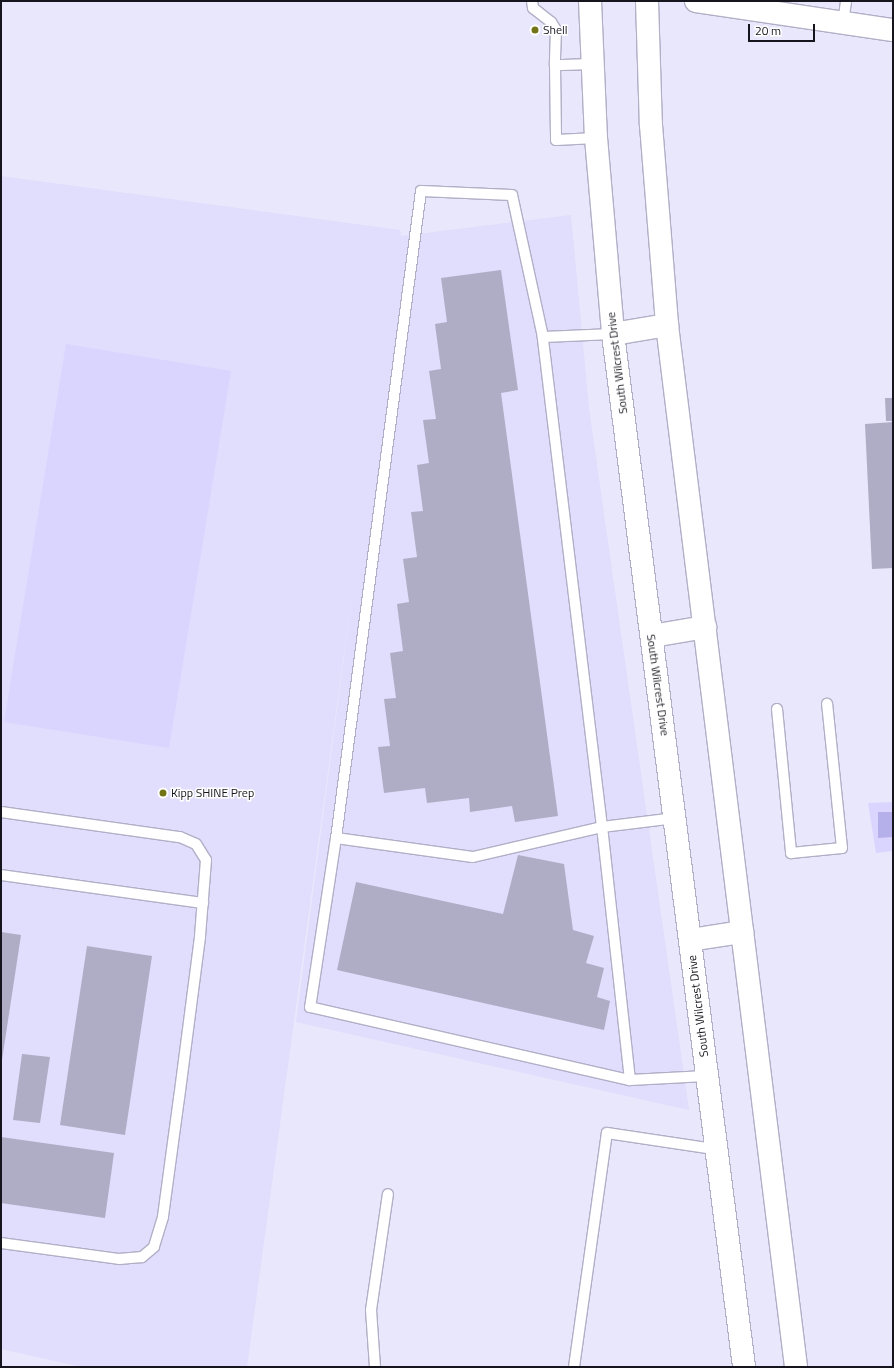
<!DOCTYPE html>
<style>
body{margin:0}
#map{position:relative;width:894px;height:1368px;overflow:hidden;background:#e9e7fb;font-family:"Titillium Web",sans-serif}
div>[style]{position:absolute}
.built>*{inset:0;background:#e0ddfd}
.green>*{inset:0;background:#d9d5ff}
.water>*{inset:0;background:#b6b0ea}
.building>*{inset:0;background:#afadc5}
.roads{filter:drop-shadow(1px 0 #b1afc6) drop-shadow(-1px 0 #b1afc6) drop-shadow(0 1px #b1afc6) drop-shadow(0 -1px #b1afc6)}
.service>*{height:10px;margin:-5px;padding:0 5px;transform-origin:5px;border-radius:5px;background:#fff}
.tertiary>*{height:22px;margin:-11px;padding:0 11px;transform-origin:11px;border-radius:11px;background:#fff}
.secondary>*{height:22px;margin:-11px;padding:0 11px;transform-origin:11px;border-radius:11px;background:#fff}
.dots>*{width:11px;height:11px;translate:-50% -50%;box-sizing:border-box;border:2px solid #fff;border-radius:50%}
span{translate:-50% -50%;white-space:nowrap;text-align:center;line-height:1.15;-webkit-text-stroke:3px #fff;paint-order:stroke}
.poi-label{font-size:12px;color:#16151e}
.left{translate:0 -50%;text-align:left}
.street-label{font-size:12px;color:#16151e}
.frame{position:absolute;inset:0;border:2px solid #16151e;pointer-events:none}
.scale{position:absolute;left:748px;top:24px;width:67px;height:18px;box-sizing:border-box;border:2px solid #16151e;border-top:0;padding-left:5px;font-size:12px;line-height:14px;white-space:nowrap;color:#16151e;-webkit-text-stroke:3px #fff;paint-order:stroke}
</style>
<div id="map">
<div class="built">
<i style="clip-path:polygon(1px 176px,400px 230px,401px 236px,571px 215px,589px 408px,689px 1110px,296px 1022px,359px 543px,247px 1367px,82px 1367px,1px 1349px)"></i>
</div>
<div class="green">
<i style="clip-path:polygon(66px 344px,231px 371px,169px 748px,4px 722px)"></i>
<i style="clip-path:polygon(893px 802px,893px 851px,876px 853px,868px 803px)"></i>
</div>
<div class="water">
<i style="clip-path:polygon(878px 812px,893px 812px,893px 837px,878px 838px)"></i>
</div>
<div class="building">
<i style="clip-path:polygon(501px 270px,518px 390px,501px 393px,558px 816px,515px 822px,512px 806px,470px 812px,469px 798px,427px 803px,425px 788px,384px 793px,378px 747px,390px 746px,384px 699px,396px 698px,390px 653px,403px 651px,397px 604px,409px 602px,403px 559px,417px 557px,411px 512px,423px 511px,417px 465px,429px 463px,423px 420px,436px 419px,429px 371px,441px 369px,435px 324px,447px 322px,441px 278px)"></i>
<i style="clip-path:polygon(885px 398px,893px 398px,893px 421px,886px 421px)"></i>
<i style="clip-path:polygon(893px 422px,893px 568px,872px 569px,865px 424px)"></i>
<i style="clip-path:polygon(518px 855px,564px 864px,573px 930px,594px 936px,586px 963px,604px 968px,597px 997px,610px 1001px,604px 1030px,337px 970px,356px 882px,503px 914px)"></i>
<i style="clip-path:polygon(1px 932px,21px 935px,2px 1060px,1px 1060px)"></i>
<i style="clip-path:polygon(87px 946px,152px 956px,125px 1135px,60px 1125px)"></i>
<i style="clip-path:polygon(22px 1054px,50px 1057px,40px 1123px,13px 1120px)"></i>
<i style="clip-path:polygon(1px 1137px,114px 1153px,105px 1218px,1px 1203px)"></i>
</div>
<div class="roads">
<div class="service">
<i style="left:532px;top:1px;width:7px;rotate:82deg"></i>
<i style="left:533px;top:8px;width:23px;rotate:38deg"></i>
<i style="left:551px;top:22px;width:9px;rotate:58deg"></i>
<i style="left:556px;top:30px;width:35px;rotate:92deg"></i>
<i style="left:843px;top:23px;width:22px;rotate:-82deg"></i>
<i style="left:592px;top:64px;width:37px;rotate:178deg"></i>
<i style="left:555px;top:65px;width:75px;rotate:89.2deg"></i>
<i style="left:556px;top:140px;width:40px;rotate:-2.9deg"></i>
<i style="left:543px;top:337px;width:70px;rotate:-2.5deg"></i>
<i style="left:777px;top:709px;width:145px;rotate:84.4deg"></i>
<i style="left:791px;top:853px;width:51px;rotate:-5.6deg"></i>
<i style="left:842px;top:848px;width:145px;rotate:-95.9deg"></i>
<i style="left:1px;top:812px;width:181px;rotate:8deg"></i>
<i style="left:180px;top:837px;width:17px;rotate:24deg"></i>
<i style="left:196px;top:844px;width:19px;rotate:58deg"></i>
<i style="left:206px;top:860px;width:77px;rotate:94.5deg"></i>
<i style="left:200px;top:937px;width:162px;rotate:97.4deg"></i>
<i style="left:179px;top:1098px;width:120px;rotate:97.7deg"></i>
<i style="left:163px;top:1217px;width:31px;rotate:107deg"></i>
<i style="left:154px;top:1247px;width:16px;rotate:140deg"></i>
<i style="left:142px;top:1257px;width:23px;rotate:175deg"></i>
<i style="left:119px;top:1259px;width:119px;rotate:-172.3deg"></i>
<i style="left:336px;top:838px;width:138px;rotate:7.9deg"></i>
<i style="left:473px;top:857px;width:132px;rotate:-13.1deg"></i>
<i style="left:602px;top:827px;width:74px;rotate:-7deg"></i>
<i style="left:1px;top:875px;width:204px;rotate:7.9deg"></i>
<i style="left:630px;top:1080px;width:255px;rotate:-96.3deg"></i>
<i style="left:602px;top:827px;width:494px;rotate:-96.9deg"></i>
<i style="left:543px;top:337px;width:145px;rotate:-102.3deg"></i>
<i style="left:512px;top:195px;width:91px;rotate:-177.5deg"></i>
<i style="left:421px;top:191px;width:653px;rotate:97.48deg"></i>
<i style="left:336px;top:838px;width:171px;rotate:98.7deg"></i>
<i style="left:310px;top:1007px;width:328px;rotate:12.9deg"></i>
<i style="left:630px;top:1080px;width:76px;rotate:-3deg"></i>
<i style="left:375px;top:1367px;width:57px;rotate:-94deg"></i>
<i style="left:371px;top:1310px;width:117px;rotate:-81.7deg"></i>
<i style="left:574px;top:1367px;width:236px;rotate:-82deg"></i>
<i style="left:607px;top:1133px;width:108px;rotate:8.5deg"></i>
</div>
<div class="tertiary">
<i style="left:696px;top:1px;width:199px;rotate:8.4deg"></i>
</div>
<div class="secondary">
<i style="left:590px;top:1px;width:137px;rotate:87.5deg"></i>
<i style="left:596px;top:138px;width:197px;rotate:85deg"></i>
<i style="left:613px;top:334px;width:1041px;rotate:82.77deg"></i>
<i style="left:647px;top:1px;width:124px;rotate:88.2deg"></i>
<i style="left:651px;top:125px;width:201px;rotate:85.4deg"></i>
<i style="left:667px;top:325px;width:1050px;rotate:82.94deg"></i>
<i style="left:613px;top:334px;width:55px;rotate:-9.5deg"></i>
<i style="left:652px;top:636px;width:54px;rotate:-9.6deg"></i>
<i style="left:690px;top:940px;width:53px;rotate:-8.7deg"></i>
</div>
</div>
<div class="dots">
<i style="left:535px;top:30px;background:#737318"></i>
<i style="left:163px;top:793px;background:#737318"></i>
</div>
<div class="poi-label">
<span class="left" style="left:543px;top:30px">Shell</span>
<span class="left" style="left:171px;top:793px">Kipp SHINE Prep</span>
</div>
<div class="street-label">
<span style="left:617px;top:363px;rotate:-97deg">South Wilcrest Drive</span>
<span style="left:658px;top:685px;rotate:82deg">South Wilcrest Drive</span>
<span style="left:698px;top:1006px;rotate:-97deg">South Wilcrest Drive</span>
</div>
<div class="frame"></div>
<div class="scale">20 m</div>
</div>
